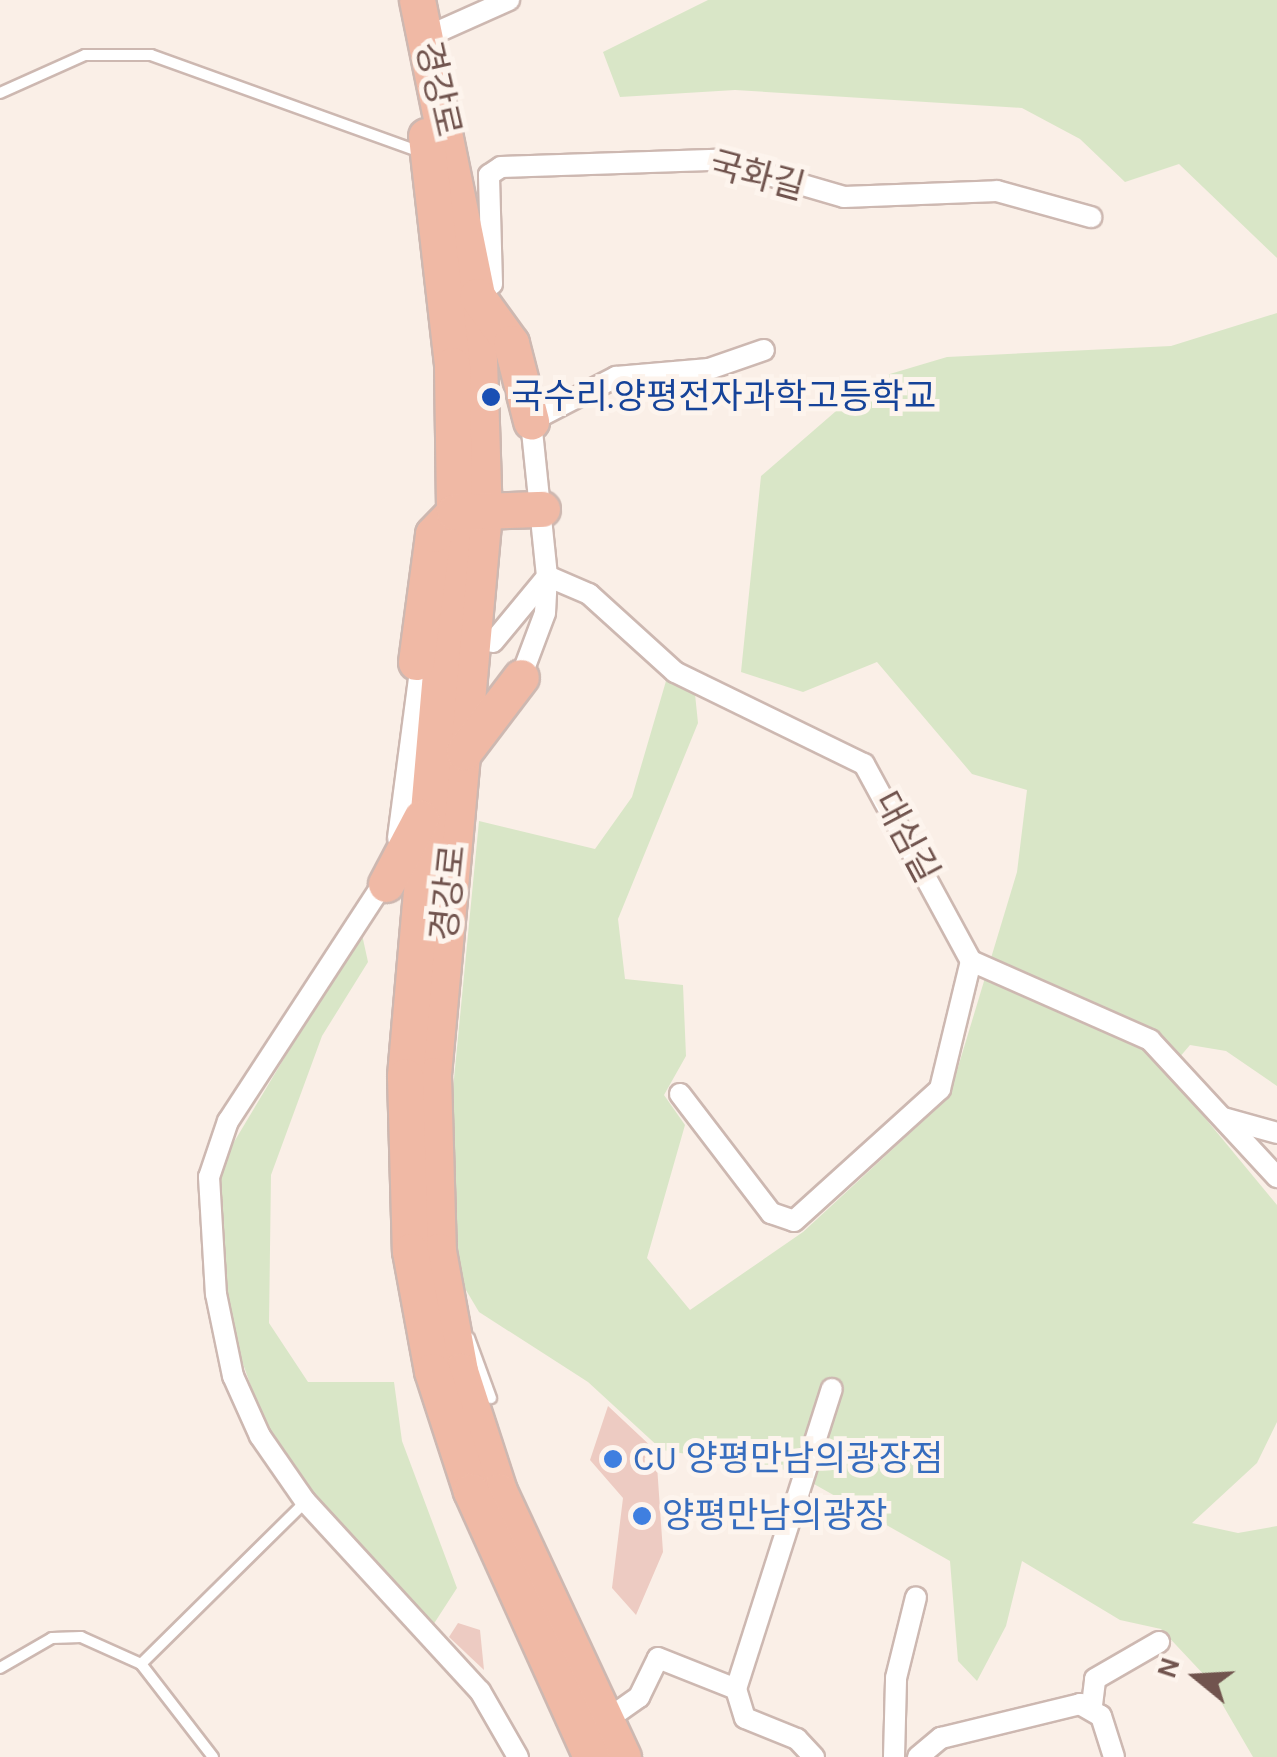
<!DOCTYPE html>
<meta charset="utf-8">
<style>
body{margin:0}
#map{position:relative;width:1277px;height:1757px;overflow:hidden;background:#faefe7;font-family:Karla,"Noto Sans KR",sans-serif}
div>[style]{position:absolute}
.green>*{inset:0;background:#d9e6c7}
.building>*{inset:0;background:#edcbc2}
.roads{filter:drop-shadow(2px 0 #cdb8b1) drop-shadow(-2px 0 #cdb8b1) drop-shadow(0 2px #cdb8b1) drop-shadow(0 -2px #cdb8b1)}
.service>*{height:10px;margin:-5px;padding:0 5px;transform-origin:5px;border-radius:5px;background:#fff}
.minor>*{height:20px;margin:-10px;padding:0 10px;transform-origin:10px;border-radius:10px;background:#fff}
.trunk>*{height:35px;margin:-17.5px;padding:0 17.5px;transform-origin:17.5px;border-radius:17.5px;background:#f0b9a5}
.dots>*{width:28px;height:28px;translate:-50% -50%;box-sizing:border-box;border:5px solid #fdf4ed;border-radius:50%}
span{translate:-50% -50%;white-space:nowrap;text-align:center;line-height:1.15;-webkit-text-stroke:10px #fdf4ed;paint-order:stroke}
.street-label{font-size:35px;color:#71544e}
.transit-label{font-size:35px;color:#164399}
.left{translate:0 -50%;text-align:left}
.shop-label{font-size:35px;color:#366cbe}
.north{position:absolute;left:1147px;top:1627px;width:100px;height:100px;-webkit-text-stroke:8px #fdf4ed;paint-order:stroke;rotate:288deg;font-size:28px;font-weight:700;line-height:40px;text-align:center;color:#71544e}
.north::after{content:'';display:block;margin:auto;width:35px;height:45px;background:#71544e;clip-path:polygon(50% 0,100% 100%,50% 72%,0 100%)}
</style>
<div id="map">
<div class="green">
<i style="clip-path:polygon(708px 0,1277px 0,1277px 258px,1179px 164px,1125px 182px,1080px 139px,1022px 108px,735px 90px,620px 97px,603px 52px)"></i>
<i style="clip-path:polygon(1277px 313px,1277px 1086px,1226px 1051px,1190px 1045px,1167px 1072px,1277px 1205px,1277px 1422px,1257px 1463px,1192px 1523px,1238px 1533px,1277px 1526px,1277px 1757px,1253px 1757px,1207px 1678px,1161px 1629px,1120px 1620px,1022px 1561px,1006px 1626px,977px 1681px,958px 1661px,950px 1561px,791px 1471px,662px 1450px,588px 1382px,479px 1312px,460px 1280px,447px 1151px,479px 821px,595px 849px,632px 797px,666px 681px,695px 694px,698px 723px,618px 919px,625px 979px,683px 985px,686px 1056px,664px 1095px,685px 1125px,647px 1258px,690px 1310px,803px 1232px,949px 1097px,1017px 872px,1027px 790px,972px 774px,877px 662px,803px 692px,741px 672px,761px 476px,873px 379px,947px 357px,1171px 346px)"></i>
<i style="clip-path:polygon(361px 930px,368px 962px,322px 1036px,271px 1175px,269px 1323px,308px 1382px,394px 1382px,402px 1441px,457px 1588px,424px 1639px,271px 1442px,219px 1297px,213px 1177px)"></i>
</div>
<div class="building">
<i style="clip-path:polygon(608px 1406px,656px 1451px,663px 1552px,636px 1615px,612px 1588px,623px 1498px,590px 1460px)"></i>
<i style="clip-path:polygon(458px 1623px,480px 1630px,484px 1670px,449px 1637px)"></i>
</div>
<div class="roads">
<div class="service">
<i style="left:0;top:93px;width:93px;rotate:-24.1deg"></i>
<i style="left:85px;top:55px;width:66px"></i>
<i style="left:151px;top:55px;width:286px;rotate:19.8deg"></i>
<i style="left:469px;top:1338px;width:64px;rotate:69.9deg"></i>
<i style="left:0;top:1668px;width:60px;rotate:-30deg"></i>
<i style="left:52px;top:1638px;width:29px;rotate:-2deg"></i>
<i style="left:81px;top:1637px;width:66px;rotate:24.2deg"></i>
<i style="left:213px;top:1757px;width:118px;rotate:-127.7deg"></i>
<i style="left:141px;top:1664px;width:231px;rotate:-44.6deg"></i>
</div>
<div class="minor">
<i style="left:426px;top:37px;width:91px;rotate:-24deg"></i>
<i style="left:477px;top:296px;width:19px;rotate:-39deg"></i>
<i style="left:492px;top:284px;width:109px;rotate:-91.6deg"></i>
<i style="left:489px;top:175px;width:14px;rotate:-34deg"></i>
<i style="left:501px;top:167px;width:216px;rotate:-1.9deg"></i>
<i style="left:717px;top:160px;width:132px;rotate:16.2deg"></i>
<i style="left:844px;top:197px;width:153px;rotate:-2.2deg"></i>
<i style="left:997px;top:191px;width:98px;rotate:15.5deg"></i>
<i style="left:547px;top:576px;width:46px;rotate:23.2deg"></i>
<i style="left:589px;top:594px;width:116px;rotate:42.2deg"></i>
<i style="left:675px;top:672px;width:210px;rotate:26deg"></i>
<i style="left:864px;top:764px;width:224px;rotate:61.5deg"></i>
<i style="left:971px;top:961px;width:196px;rotate:23.8deg"></i>
<i style="left:1150px;top:1040px;width:187px;rotate:47.2deg"></i>
<i style="left:493px;top:642px;width:83px;rotate:-50.4deg"></i>
<i style="left:521px;top:677px;width:68px;rotate:-69.4deg"></i>
<i style="left:545px;top:613px;width:37px;rotate:-87deg"></i>
<i style="left:547px;top:576px;width:156px;rotate:-95.9deg"></i>
<i style="left:531px;top:421px;width:96px;rotate:-27.4deg"></i>
<i style="left:616px;top:377px;width:93px;rotate:-4.9deg"></i>
<i style="left:709px;top:369px;width:58px;rotate:-19.1deg"></i>
<i style="left:398px;top:838px;width:177px;rotate:-82.5deg"></i>
<i style="left:388px;top:876px;width:293px;rotate:123.1deg"></i>
<i style="left:228px;top:1121px;width:59px;rotate:108.7deg"></i>
<i style="left:209px;top:1177px;width:117px;rotate:86.6deg"></i>
<i style="left:216px;top:1294px;width:84px;rotate:78.3deg"></i>
<i style="left:233px;top:1376px;width:66px;rotate:65.8deg"></i>
<i style="left:260px;top:1436px;width:79px;rotate:55.3deg"></i>
<i style="left:305px;top:1501px;width:258px;rotate:47.4deg"></i>
<i style="left:480px;top:1691px;width:76px;rotate:60.1deg"></i>
<i style="left:680px;top:1094px;width:150px;rotate:52.6deg"></i>
<i style="left:771px;top:1213px;width:24px;rotate:19deg"></i>
<i style="left:794px;top:1221px;width:197px;rotate:-42.1deg"></i>
<i style="left:940px;top:1089px;width:132px;rotate:-76.4deg"></i>
<i style="left:1223px;top:1118px;width:56px;rotate:15.5deg"></i>
<i style="left:736px;top:1689px;width:315px;rotate:-72.3deg"></i>
<i style="left:1092px;top:1705px;width:26px;rotate:-83deg"></i>
<i style="left:1095px;top:1679px;width:74px;rotate:-30deg"></i>
<i style="left:605px;top:1721px;width:42px;rotate:-35.2deg"></i>
<i style="left:639px;top:1697px;width:43px;rotate:-64deg"></i>
<i style="left:658px;top:1658px;width:84px;rotate:21.7deg"></i>
<i style="left:736px;top:1689px;width:30px;rotate:73deg"></i>
<i style="left:745px;top:1718px;width:56px;rotate:22deg"></i>
<i style="left:797px;top:1739px;width:25px;rotate:47deg"></i>
<i style="left:894px;top:1757px;width:79px;rotate:-88.5deg"></i>
<i style="left:896px;top:1678px;width:83px;rotate:-76.1deg"></i>
<i style="left:918px;top:1757px;width:30px;rotate:-40deg"></i>
<i style="left:941px;top:1738px;width:143px;rotate:-13.7deg"></i>
<i style="left:1080px;top:1704px;width:24px;rotate:30deg"></i>
<i style="left:1101px;top:1716px;width:43px;rotate:72.4deg"></i>
</div>
<div class="trunk">
<i style="left:417px;top:0;width:302px;rotate:78.5deg"></i>
<i style="left:477px;top:296px;width:217px;rotate:88.2deg"></i>
<i style="left:484px;top:513px;width:564px;rotate:95.19deg"></i>
<i style="left:433px;top:1075px;width:176px;rotate:88.4deg"></i>
<i style="left:438px;top:1251px;width:122px;rotate:79.6deg"></i>
<i style="left:460px;top:1371px;width:126px;rotate:72deg"></i>
<i style="left:499px;top:1491px;width:293px;rotate:65deg"></i>
<i style="left:426px;top:136px;width:230px;rotate:83.5deg"></i>
<i style="left:452px;top:365px;width:147px;rotate:89.2deg"></i>
<i style="left:454px;top:512px;width:566px;rotate:94.97deg"></i>
<i style="left:405px;top:1076px;width:175px;rotate:88.4deg"></i>
<i style="left:410px;top:1251px;width:122px;rotate:79.6deg"></i>
<i style="left:432px;top:1371px;width:126px;rotate:72deg"></i>
<i style="left:471px;top:1491px;width:292px;rotate:65.7deg"></i>
<i style="left:477px;top:296px;width:58px;rotate:54.1deg"></i>
<i style="left:511px;top:343px;width:81px;rotate:75.6deg"></i>
<i style="left:416px;top:662px;width:129px;rotate:-82.4deg"></i>
<i style="left:433px;top:534px;width:30px;rotate:-46deg"></i>
<i style="left:454px;top:512px;width:88px;rotate:-2deg"></i>
<i style="left:464px;top:752px;width:94px;rotate:-52.8deg"></i>
<i style="left:386px;top:884px;width:75px;rotate:-62.1deg"></i>
</div>
</div>
<div class="dots">
<i style="left:491px;top:397px;background:#1a4fb4"></i>
<i style="left:613px;top:1459px;background:#3f7fe0"></i>
<i style="left:642px;top:1516px;background:#3f7fe0"></i>
</div>
<div class="street-label">
<span style="left:438px;top:89px;rotate:77deg">경강로</span>
<span style="left:757px;top:176px;rotate:15deg">국화길</span>
<span style="left:906px;top:837px;rotate:62deg">대심길</span>
<span style="left:449px;top:893px;rotate:-84deg">경강로</span>
</div>
<div class="transit-label">
<span class="left" style="left:511px;top:397px">국수리.양평전자과학고등학교</span>
</div>
<div class="shop-label">
<span class="left" style="left:633px;top:1459px">CU 양평만남의광장점</span>
<span class="left" style="left:662px;top:1516px">양평만남의광장</span>
</div>
<div class="north">N</div>
</div>
